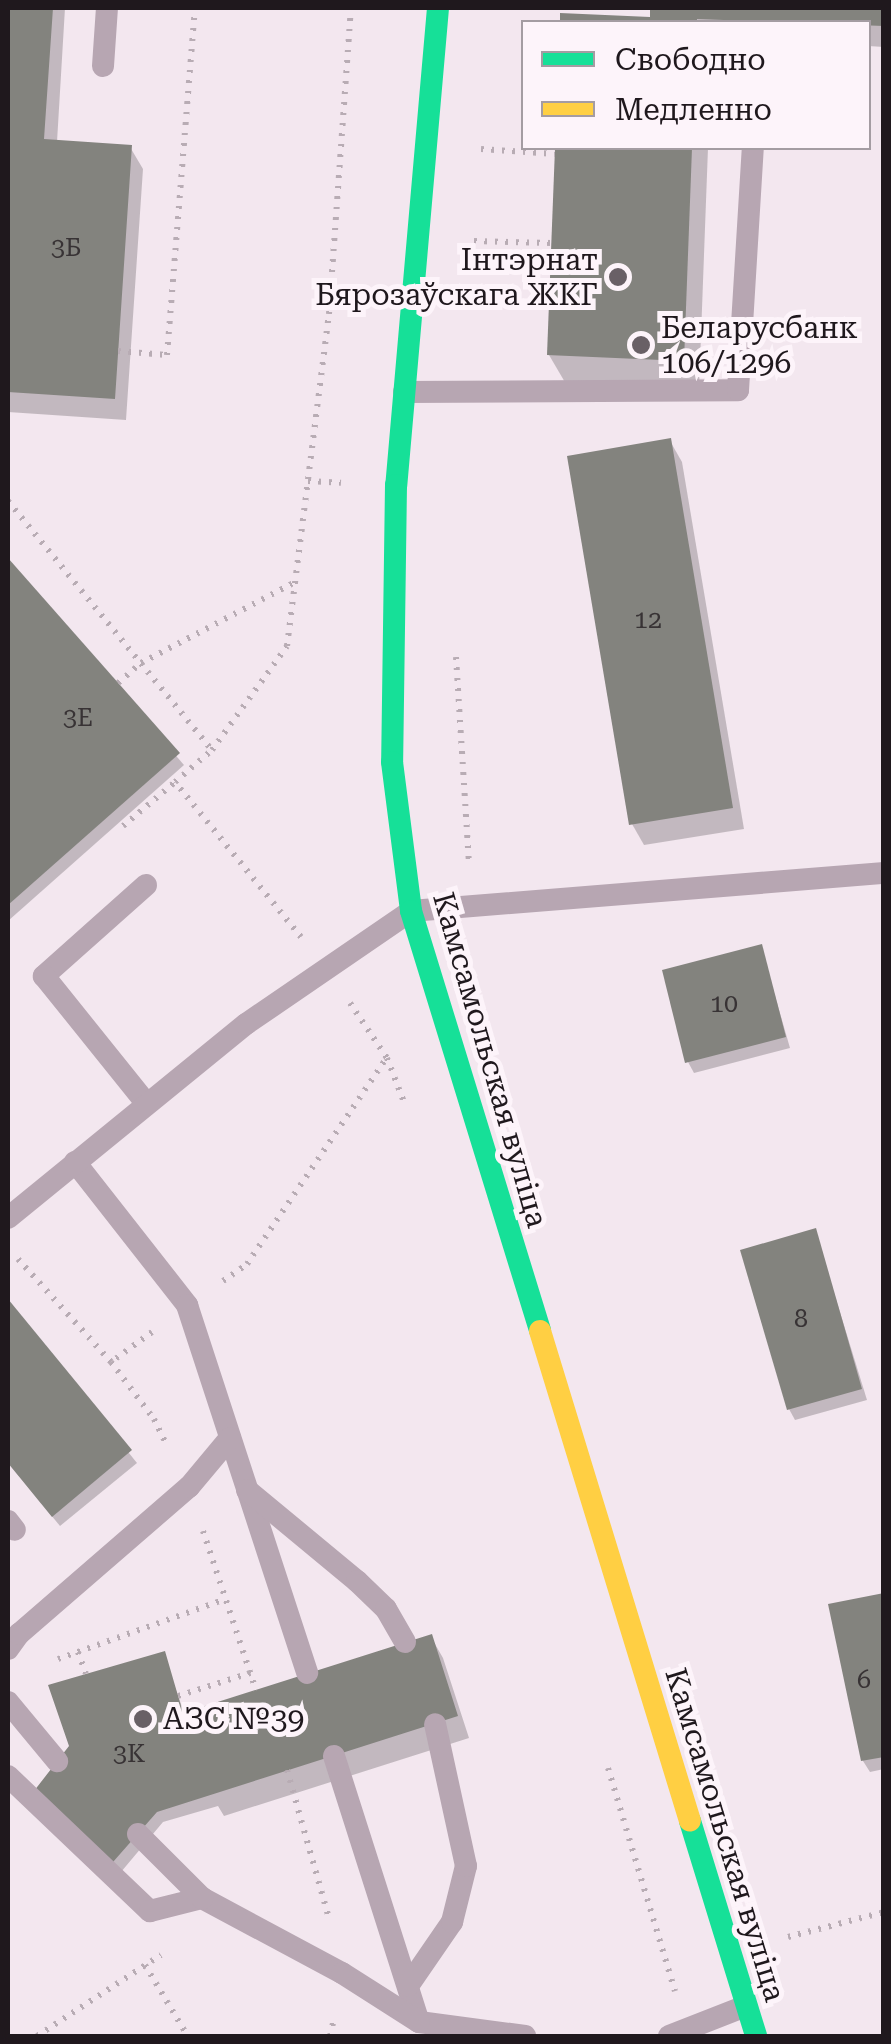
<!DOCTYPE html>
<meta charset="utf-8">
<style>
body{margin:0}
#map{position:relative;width:891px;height:2044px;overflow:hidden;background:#f3e7ef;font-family:"Roboto Serif",serif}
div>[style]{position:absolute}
.shadow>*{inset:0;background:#0003}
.building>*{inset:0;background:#83837e}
.path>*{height:6px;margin-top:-3px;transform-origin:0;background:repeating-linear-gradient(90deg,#b8acb4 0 2.5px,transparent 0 10.5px)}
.lane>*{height:22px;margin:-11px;padding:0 11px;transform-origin:11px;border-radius:11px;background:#b7a6b2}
.fast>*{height:22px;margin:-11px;padding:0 11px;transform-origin:11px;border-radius:11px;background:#16e098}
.slow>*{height:22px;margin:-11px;padding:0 11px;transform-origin:11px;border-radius:11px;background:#ffcf43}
.dots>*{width:28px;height:28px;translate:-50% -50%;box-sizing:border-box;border:5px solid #fdf4fa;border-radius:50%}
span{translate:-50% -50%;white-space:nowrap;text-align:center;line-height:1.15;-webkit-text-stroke:10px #fdf4fa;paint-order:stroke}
.number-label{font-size:25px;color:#383335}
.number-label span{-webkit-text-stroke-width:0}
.poi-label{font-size:30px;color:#1f181d}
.right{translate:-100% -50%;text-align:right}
.left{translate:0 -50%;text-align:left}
.street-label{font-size:30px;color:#1f181d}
.frame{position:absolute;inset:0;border:10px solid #1f181d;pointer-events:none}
.legend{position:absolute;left:521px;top:20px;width:350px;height:130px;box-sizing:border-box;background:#fdf4fa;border:2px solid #a49ca2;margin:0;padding:12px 18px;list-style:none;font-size:30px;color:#1f181d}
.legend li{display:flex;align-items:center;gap:20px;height:50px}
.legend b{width:50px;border:2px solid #a49ca2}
</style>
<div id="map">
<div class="shadow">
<i style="clip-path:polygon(8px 8px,65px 8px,57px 142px,130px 147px,143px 169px,126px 420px,8px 412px)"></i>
<i style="clip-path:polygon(653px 8px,884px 8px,884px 47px,868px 46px,868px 22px,563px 22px,563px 16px,655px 20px)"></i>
<i style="clip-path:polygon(558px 148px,708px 148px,699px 389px,566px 384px,549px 355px)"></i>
<i style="clip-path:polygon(670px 441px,682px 462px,744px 829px,644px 845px,632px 824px)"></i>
<i style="clip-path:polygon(8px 561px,184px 765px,8px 921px)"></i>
<i style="clip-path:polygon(761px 947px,790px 1048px,694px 1073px,688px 1062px)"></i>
<i style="clip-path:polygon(815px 1231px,867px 1400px,795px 1420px,789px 1409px)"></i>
<i style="clip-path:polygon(8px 1303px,137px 1463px,60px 1526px,8px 1463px)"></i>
<i style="clip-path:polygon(884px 1595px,884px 1769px,870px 1772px,863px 1761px)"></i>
<i style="clip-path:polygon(431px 1637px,443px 1658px,469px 1738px,224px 1816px,218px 1806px,163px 1822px,121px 1872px,44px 1802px,163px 1654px,185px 1715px)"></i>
</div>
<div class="building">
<i style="clip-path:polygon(8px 8px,53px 8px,44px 139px,132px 145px,115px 399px,8px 392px)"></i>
<i style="clip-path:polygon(650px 8px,884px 8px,884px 26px,697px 19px,697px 22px,560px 22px,560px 13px,650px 17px)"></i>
<i style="clip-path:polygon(555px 148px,692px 148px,684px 361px,547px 355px)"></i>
<i style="clip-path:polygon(671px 438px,733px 808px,629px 825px,567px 456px)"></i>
<i style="clip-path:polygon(8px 558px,180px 753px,8px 905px)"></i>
<i style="clip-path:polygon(762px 944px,786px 1037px,685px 1063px,662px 970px)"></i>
<i style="clip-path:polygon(816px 1228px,862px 1389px,787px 1410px,740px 1250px)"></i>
<i style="clip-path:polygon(8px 1299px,132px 1450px,52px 1517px,8px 1463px)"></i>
<i style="clip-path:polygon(884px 1593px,884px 1757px,861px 1761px,828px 1604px)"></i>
<i style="clip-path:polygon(432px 1634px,458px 1716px,157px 1812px,113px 1862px,34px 1791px,69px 1746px,48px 1685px,165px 1651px,183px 1713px)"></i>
</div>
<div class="path">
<i style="left:481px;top:149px;width:74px;rotate:3.9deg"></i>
<i style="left:474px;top:241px;width:78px;rotate:1.5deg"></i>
<i style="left:118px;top:351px;width:49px;rotate:4.7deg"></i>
<i style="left:167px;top:355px;width:348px;rotate:-85.4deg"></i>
<i style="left:308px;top:481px;width:33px;rotate:3deg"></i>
<i style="left:8px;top:501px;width:322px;rotate:50.7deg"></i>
<i style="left:456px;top:657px;width:207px;rotate:86.4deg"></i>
<i style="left:118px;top:683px;width:30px;rotate:-41deg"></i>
<i style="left:141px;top:663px;width:174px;rotate:-27.7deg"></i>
<i style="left:123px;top:826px;width:68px;rotate:-40.2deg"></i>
<i style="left:301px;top:937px;width:200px;rotate:-129.1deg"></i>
<i style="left:175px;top:782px;width:49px;rotate:-40.9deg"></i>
<i style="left:212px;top:750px;width:128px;rotate:-54.2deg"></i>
<i style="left:287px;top:646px;width:335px;rotate:-82.8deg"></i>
<i style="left:329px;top:314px;width:307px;rotate:-85.9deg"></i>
<i style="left:350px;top:1003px;width:66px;rotate:56.1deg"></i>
<i style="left:387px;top:1058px;width:47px;rotate:68.9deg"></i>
<i style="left:18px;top:1259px;width:139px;rotate:47.9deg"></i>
<i style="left:223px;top:1281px;width:29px;rotate:-35deg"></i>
<i style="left:247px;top:1264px;width:248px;rotate:-55.9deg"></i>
<i style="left:152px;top:1332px;width:51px;rotate:143.8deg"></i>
<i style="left:111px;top:1362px;width:71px;rotate:53deg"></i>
<i style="left:154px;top:1419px;width:30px;rotate:64deg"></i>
<i style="left:203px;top:1531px;width:168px;rotate:71.6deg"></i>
<i style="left:78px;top:1652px;width:23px;rotate:70deg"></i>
<i style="left:58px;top:1659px;width:178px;rotate:-19.7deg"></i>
<i style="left:178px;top:1696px;width:76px;rotate:-17.7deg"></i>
<i style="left:608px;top:1768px;width:233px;rotate:73.3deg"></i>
<i style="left:287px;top:1770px;width:154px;rotate:74.2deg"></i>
<i style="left:788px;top:1937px;width:99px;rotate:-14.6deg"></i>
<i style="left:145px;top:1965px;width:82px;rotate:59deg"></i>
<i style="left:37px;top:2036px;width:148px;rotate:-33.2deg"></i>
<i style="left:330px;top:2036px;width:17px;rotate:-77deg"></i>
</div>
<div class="lane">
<i style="left:103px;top:66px;width:58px;rotate:-86.1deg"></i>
<i style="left:404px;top:392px;width:334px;rotate:-0.3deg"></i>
<i style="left:738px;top:390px;width:242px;rotate:-86.5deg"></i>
<i style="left:146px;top:885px;width:137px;rotate:138.3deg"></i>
<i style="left:44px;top:976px;width:164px;rotate:51.2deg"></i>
<i style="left:75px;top:1162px;width:182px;rotate:51.9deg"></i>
<i style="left:187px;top:1305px;width:387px;rotate:71.9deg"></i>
<i style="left:8px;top:1218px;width:307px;rotate:-39.2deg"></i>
<i style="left:246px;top:1024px;width:200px;rotate:-34.4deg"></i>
<i style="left:411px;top:911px;width:475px;rotate:-4.6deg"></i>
<i style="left:247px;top:1490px;width:143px;rotate:39.6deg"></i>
<i style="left:357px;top:1581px;width:40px;rotate:44deg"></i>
<i style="left:386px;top:1609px;width:38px;rotate:60deg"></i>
<i style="left:8px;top:1521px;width:11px;rotate:52deg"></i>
<i style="left:8px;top:1649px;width:19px;rotate:-54deg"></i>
<i style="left:19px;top:1634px;width:225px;rotate:-40.9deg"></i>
<i style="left:189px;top:1487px;width:64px;rotate:-50.1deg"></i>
<i style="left:8px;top:1702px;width:77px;rotate:50.3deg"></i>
<i style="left:334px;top:1756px;width:279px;rotate:72.3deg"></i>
<i style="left:419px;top:2022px;width:107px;rotate:7.5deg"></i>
<i style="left:8px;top:1776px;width:196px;rotate:43.6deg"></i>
<i style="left:150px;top:1911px;width:54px;rotate:-14deg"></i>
<i style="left:202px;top:1898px;width:159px;rotate:28.2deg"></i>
<i style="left:342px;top:1973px;width:91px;rotate:32.5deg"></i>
<i style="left:138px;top:1834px;width:91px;rotate:45deg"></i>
<i style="left:408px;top:1986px;width:78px;rotate:-55.5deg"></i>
<i style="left:452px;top:1922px;width:58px;rotate:-76deg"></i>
<i style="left:466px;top:1866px;width:145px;rotate:-102.3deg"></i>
<i style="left:669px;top:2036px;width:83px;rotate:-21.3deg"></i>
</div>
<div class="fast">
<i style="left:438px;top:8px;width:479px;rotate:95deg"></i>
<i style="left:396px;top:485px;width:277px;rotate:90.8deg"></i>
<i style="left:392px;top:762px;width:150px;rotate:82.7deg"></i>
<i style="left:411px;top:911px;width:439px;rotate:72.9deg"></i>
<i style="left:690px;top:1821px;width:225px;rotate:72.9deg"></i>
</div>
<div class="slow">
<i style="left:540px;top:1331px;width:512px;rotate:72.98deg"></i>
</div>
<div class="dots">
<i style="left:618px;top:277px;background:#696066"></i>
<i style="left:641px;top:345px;background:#696066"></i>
<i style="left:143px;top:1719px;background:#696066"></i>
</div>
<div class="number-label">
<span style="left:66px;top:248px">3Б</span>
<span style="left:648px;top:620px">12</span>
<span style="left:78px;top:718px">3Е</span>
<span style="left:724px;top:1004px">10</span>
<span style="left:801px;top:1319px">8</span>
<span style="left:864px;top:1680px">6</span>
<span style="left:129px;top:1754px">3К</span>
</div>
<div class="poi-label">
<span class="right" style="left:598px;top:277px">Інтэрнат<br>Бярозаўскага ЖКГ</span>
<span class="left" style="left:661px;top:345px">Беларусбанк<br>106/1296</span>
<span class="left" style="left:163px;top:1719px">АЗС №39</span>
</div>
<div class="street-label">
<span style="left:490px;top:1060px;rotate:74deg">Камсамольская вуліца</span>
<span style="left:725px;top:1835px;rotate:73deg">Камсамольская вуліца</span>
</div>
<div class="frame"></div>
<ul class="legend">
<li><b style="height:12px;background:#16e098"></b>Свободно</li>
<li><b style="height:12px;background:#ffcf43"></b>Медленно</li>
</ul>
</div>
